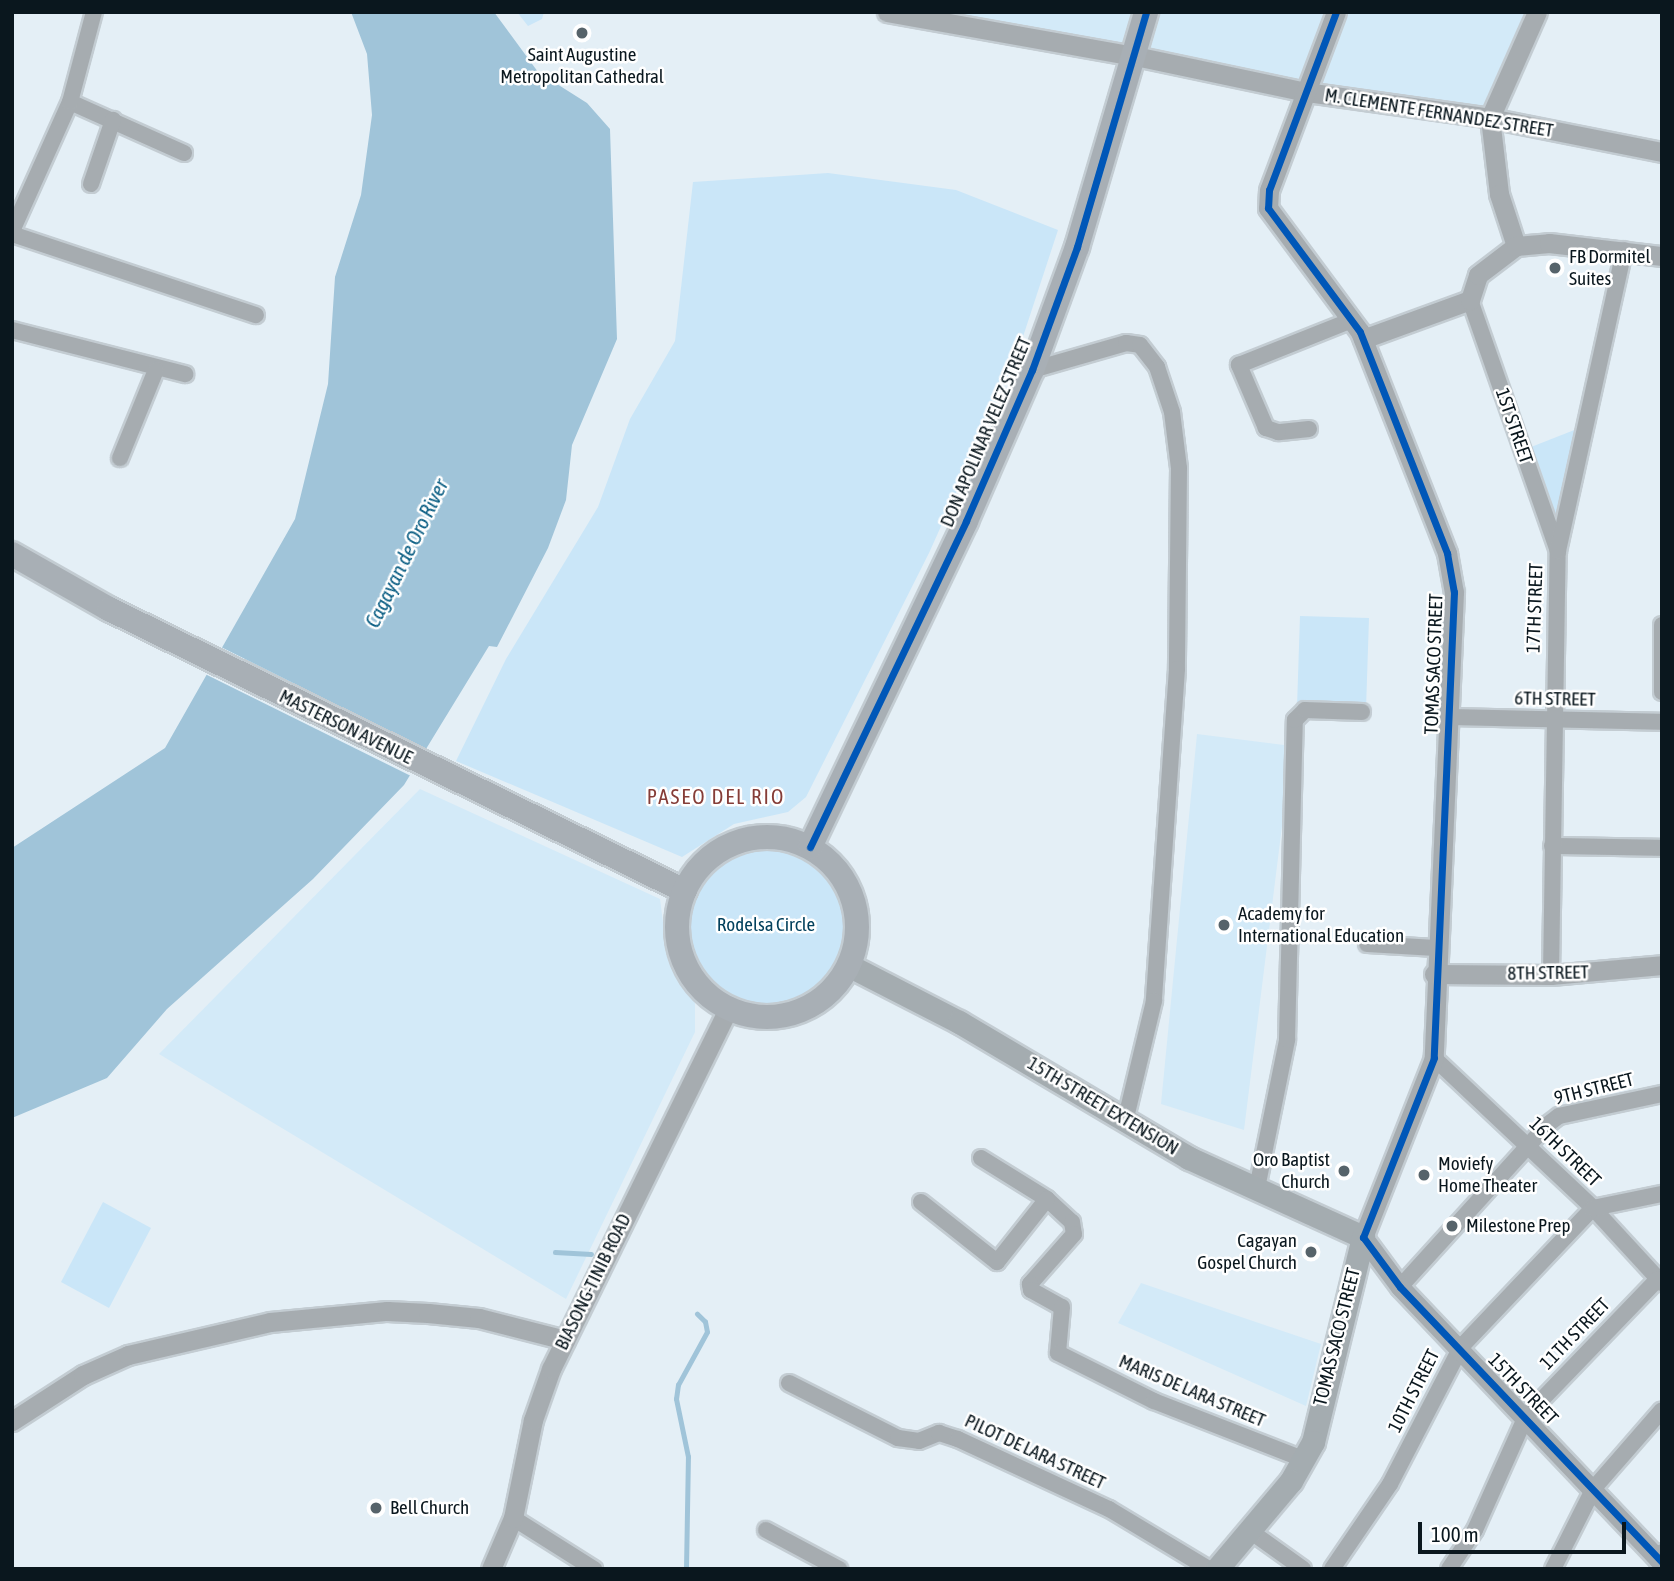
<!DOCTYPE html>
<style>
body{margin:0}
#map{position:relative;width:1674px;height:1581px;overflow:hidden;background:#e4eff6;font-family:"Asap Condensed",sans-serif}
div>[style]{position:absolute}
.built>*{inset:0;background:#d3eaf8}
.green>*{inset:0;background:#cae6f8}
.round{border-radius:50%}
.water>*{inset:0;background:#a0c4d9}
.pier>*{inset:0;background:#e4eff6}
.stream>*{height:4.5px;margin:-2.25px;padding:0 2.25px;transform-origin:2.25px;border-radius:2.25px;background:#a0c4d9}
.roads{filter:drop-shadow(2px 0 #c3ccd2) drop-shadow(-2px 0 #c3ccd2) drop-shadow(0 2px #c3ccd2) drop-shadow(0 -2px #c3ccd2)}
.minor>*{height:16px;margin:-8px;padding:0 8px;transform-origin:8px;border-radius:8px;background:#a6acb0}
.tertiary>*{height:19px;margin:-9.5px;padding:0 9.5px;transform-origin:9.5px;border-radius:9.5px;background:#a6acb0}
.secondary>*{height:23px;margin:-11.5px;padding:0 11.5px;transform-origin:11.5px;border-radius:11.5px;background:#a4acb0}
.primary>*{height:24px;margin:-12px;padding:0 12px;transform-origin:12px;border-radius:12px;background:#a8afb5}
.primary>.ring{margin:-12px;padding:0;box-sizing:content-box;background:none;border:24px solid #a8afb5;border-radius:50%}
.cycleway>*{height:7px;margin:-3.5px;padding:0 3.5px;transform-origin:3.5px;border-radius:3.5px;background:#0057b8}
.dots>*{width:19px;height:19px;translate:-50% -50%;box-sizing:border-box;border:4px solid #fff;border-radius:50%}
span{translate:-50% -50%;white-space:nowrap;text-align:center;line-height:1.15;-webkit-text-stroke:5px #fff;paint-order:stroke}
.poi-label{font-size:19px;color:#0a171e}
.left{translate:0 -50%;text-align:left}
.right{translate:-100% -50%;text-align:right}
.street-label{font-size:19px;color:#0a171e}
.park-label{font-size:19px;color:#03415d}
.water-label{font-size:21px;color:#065b81;font-style:italic}
.neighbourhood-label{font-size:21px;color:#853d38;letter-spacing:2px}
.frame{position:absolute;inset:0;border:14px solid #0a171e;pointer-events:none}
.scale{position:absolute;left:1418px;top:1522px;width:208px;height:32px;box-sizing:border-box;border:4px solid #0a171e;border-top:0;padding-left:9px;font-size:21px;line-height:24px;white-space:nowrap;color:#0a171e;-webkit-text-stroke:5px #fff;paint-order:stroke}
</style>
<div id="map">
<div class="built">
<i style="clip-path:polygon(935px 12px,1528px 12px,1487px 114px)"></i>
<i style="clip-path:polygon(1197px 734px,1292px 746px,1244px 1130px,1161px 1104px)"></i>
<i style="clip-path:polygon(420px 789px,660px 899px,667px 954px,695px 1003px,695px 1032px,566px 1299px,159px 1054px)"></i>
<i style="clip-path:polygon(1141px 1283px,1321px 1344px,1306px 1406px,1118px 1323px)"></i>
</div>
<div class="green">
<i style="clip-path:polygon(517px 12px,544px 12px,542px 19px,528px 26px)"></i>
<i style="clip-path:polygon(828px 173px,956px 190px,1058px 230px,1015px 361px,929px 553px,806px 797px,788px 812px,734px 824px,682px 857px,456px 761px,506px 659px,598px 507px,630px 419px,675px 341px,693px 182px)"></i>
<i style="clip-path:polygon(1582px 427px,1556px 531px,1526px 449px)"></i>
<i style="clip-path:polygon(1300px 616px,1369px 618px,1366px 709px,1297px 707px)"></i>
<i class="round" style="left:689px;top:848px;width:156px;height:156px"></i>
<i style="clip-path:polygon(103px 1202px,151px 1228px,109px 1308px,61px 1282px)"></i>
</div>
<div class="water">
<i style="clip-path:polygon(351px 12px,494px 12px,538px 72px,587px 103px,610px 129px,617px 339px,572px 445px,566px 500px,548px 548px,497px 647px,489px 646px,404px 785px,313px 879px,167px 1009px,107px 1078px,12px 1118px,12px 848px,165px 748px,295px 519px,328px 384px,335px 277px,361px 195px,372px 115px,367px 54px)"></i>
</div>
<div class="pier">
<i style="clip-path:polygon(219px 646px,429px 751px,413px 777px,203px 673px)"></i>
</div>
<div class="stream">
<i style="left:555px;top:1252px;width:36px;rotate:3deg"></i>
<i style="left:686px;top:1569px;width:112px;rotate:-89deg"></i>
<i style="left:688px;top:1457px;width:59px;rotate:-101.7deg"></i>
<i style="left:676px;top:1399px;width:14px;rotate:-82deg"></i>
<i style="left:678px;top:1385px;width:60px;rotate:-61.3deg"></i>
<i style="left:707px;top:1332px;width:10px;rotate:-101deg"></i>
<i style="left:705px;top:1322px;width:11px;rotate:-135deg"></i>
</div>
<div class="roads">
<div class="minor">
<i style="left:70px;top:102px;width:125px;rotate:24.1deg"></i>
<i style="left:91px;top:184px;width:68px;rotate:-71deg"></i>
<i style="left:12px;top:231px;width:141px;rotate:-65.8deg"></i>
<i style="left:70px;top:102px;width:93px;rotate:-75.1deg"></i>
<i style="left:12px;top:234px;width:257px;rotate:18.4deg"></i>
<i style="left:1470px;top:300px;width:266px;rotate:70.7deg"></i>
<i style="left:12px;top:330px;width:179px;rotate:14.3deg"></i>
<i style="left:1032px;top:370px;width:98px;rotate:-16deg"></i>
<i style="left:1126px;top:343px;width:14px;rotate:8deg"></i>
<i style="left:1140px;top:345px;width:28px;rotate:52deg"></i>
<i style="left:1157px;top:367px;width:47px;rotate:71.6deg"></i>
<i style="left:1172px;top:412px;width:56px;rotate:82.9deg"></i>
<i style="left:1179px;top:468px;width:201px;rotate:90.6deg"></i>
<i style="left:1177px;top:669px;width:333px;rotate:94deg"></i>
<i style="left:1154px;top:1001px;width:120px;rotate:103.5deg"></i>
<i style="left:1309px;top:429px;width:31px;rotate:174deg"></i>
<i style="left:1278px;top:432px;width:13px;rotate:-162deg"></i>
<i style="left:1266px;top:428px;width:69px;rotate:-113.2deg"></i>
<i style="left:1239px;top:365px;width:122px;rotate:-21.7deg"></i>
<i style="left:120px;top:458px;width:95px;rotate:-67.8deg"></i>
<i style="left:1662px;top:625px;width:67px;rotate:90deg"></i>
<i style="left:1448px;top:717px;width:214px;rotate:1.3deg"></i>
<i style="left:1552px;top:846px;width:110px;rotate:1deg"></i>
<i style="left:1367px;top:944px;width:69px;rotate:3.3deg"></i>
<i style="left:1551px;top:975px;width:424px;rotate:-89.1deg"></i>
<i style="left:1558px;top:551px;width:308px;rotate:-77.6deg"></i>
<i style="left:1434px;top:1058px;width:219px;rotate:43.3deg"></i>
<i style="left:1593px;top:1208px;width:102px;rotate:47.4deg"></i>
<i style="left:981px;top:1158px;width:78px;rotate:31.8deg"></i>
<i style="left:1047px;top:1199px;width:34px;rotate:43deg"></i>
<i style="left:1072px;top:1222px;width:12px;rotate:81deg"></i>
<i style="left:1074px;top:1234px;width:67px;rotate:131.3deg"></i>
<i style="left:1030px;top:1284px;width:6px;rotate:81deg"></i>
<i style="left:1031px;top:1290px;width:35px;rotate:29deg"></i>
<i style="left:1062px;top:1307px;width:46px;rotate:95deg"></i>
<i style="left:1058px;top:1353px;width:107px;rotate:26.6deg"></i>
<i style="left:1154px;top:1401px;width:162px;rotate:21.3deg"></i>
<i style="left:1257px;top:1188px;width:151px;rotate:-78.5deg"></i>
<i style="left:1287px;top:1040px;width:320px;rotate:-88.6deg"></i>
<i style="left:1295px;top:720px;width:14px;rotate:-45deg"></i>
<i style="left:1305px;top:710px;width:57px;rotate:2deg"></i>
<i style="left:921px;top:1202px;width:97px;rotate:38.3deg"></i>
<i style="left:997px;top:1262px;width:80px;rotate:-51.6deg"></i>
<i style="left:1400px;top:1287px;width:219px;rotate:-47.8deg"></i>
<i style="left:1547px;top:1125px;width:15px;rotate:-37deg"></i>
<i style="left:1559px;top:1116px;width:105px;rotate:-12.1deg"></i>
<i style="left:789px;top:1383px;width:122px;rotate:26.8deg"></i>
<i style="left:898px;top:1438px;width:21px;rotate:8deg"></i>
<i style="left:919px;top:1441px;width:22px;rotate:-22deg"></i>
<i style="left:939px;top:1433px;width:20px;rotate:18deg"></i>
<i style="left:958px;top:1439px;width:166px;rotate:24.9deg"></i>
<i style="left:1109px;top:1509px;width:117px;rotate:31deg"></i>
<i style="left:513px;top:1518px;width:96px;rotate:32.2deg"></i>
<i style="left:766px;top:1530px;width:83px;rotate:28.1deg"></i>
<i style="left:1250px;top:1531px;width:65px;rotate:35.6deg"></i>
<i style="left:1332px;top:1569px;width:103px;rotate:-55.7deg"></i>
<i style="left:1390px;top:1484px;width:154px;rotate:-62.6deg"></i>
<i style="left:1461px;top:1347px;width:192px;rotate:-46.5deg"></i>
<i style="left:1593px;top:1208px;width:70px;rotate:-11.5deg"></i>
<i style="left:1449px;top:1569px;width:47px;rotate:-56.3deg"></i>
<i style="left:1475px;top:1530px;width:125px;rotate:-65.9deg"></i>
<i style="left:1526px;top:1416px;width:190px;rotate:-46.1deg"></i>
<i style="left:1553px;top:1569px;width:91px;rotate:-63.2deg"></i>
<i style="left:1594px;top:1488px;width:103px;rotate:-48.9deg"></i>
</div>
<div class="tertiary">
<i style="left:887px;top:12px;width:252px;rotate:10.1deg"></i>
<i style="left:1135px;top:56px;width:175px;rotate:11.9deg"></i>
<i style="left:1306px;top:92px;width:186px;rotate:8deg"></i>
<i style="left:1490px;top:118px;width:175px;rotate:11.2deg"></i>
<i style="left:1336px;top:12px;width:190px;rotate:110.6deg"></i>
<i style="left:1269px;top:190px;width:18px;rotate:93deg"></i>
<i style="left:1268px;top:208px;width:154px;rotate:53.4deg"></i>
<i style="left:1360px;top:332px;width:238px;rotate:68.5deg"></i>
<i style="left:1447px;top:553px;width:40px;rotate:80deg"></i>
<i style="left:1454px;top:592px;width:466px;rotate:92.5deg"></i>
<i style="left:1434px;top:1058px;width:193px;rotate:111.6deg"></i>
<i style="left:1363px;top:1237px;width:62px;rotate:53.5deg"></i>
<i style="left:1400px;top:1287px;width:375px;rotate:46.5deg"></i>
<i style="left:1658px;top:1559px;width:7px;rotate:-56deg"></i>
<i style="left:1490px;top:118px;width:77px;rotate:83.2deg"></i>
<i style="left:1499px;top:194px;width:55px;rotate:71.9deg"></i>
<i style="left:1490px;top:118px;width:116px;rotate:-66.1deg"></i>
<i style="left:1363px;top:339px;width:114px;rotate:-20deg"></i>
<i style="left:1470px;top:300px;width:26px;rotate:-72deg"></i>
<i style="left:1478px;top:275px;width:48px;rotate:-37.3deg"></i>
<i style="left:1516px;top:246px;width:33px;rotate:-5deg"></i>
<i style="left:1549px;top:243px;width:114px;rotate:6.6deg"></i>
<i style="left:1434px;top:974px;width:117px;rotate:0.5deg"></i>
<i style="left:1551px;top:975px;width:111px;rotate:-5.1deg"></i>
<i style="left:12px;top:1421px;width:85px;rotate:-32.9deg"></i>
<i style="left:83px;top:1375px;width:49px;rotate:-24deg"></i>
<i style="left:128px;top:1355px;width:146px;rotate:-13.1deg"></i>
<i style="left:270px;top:1322px;width:118px;rotate:-5.4deg"></i>
<i style="left:387px;top:1311px;width:41px;rotate:2.8deg"></i>
<i style="left:428px;top:1313px;width:51px;rotate:5.6deg"></i>
<i style="left:479px;top:1318px;width:89px;rotate:14.3deg"></i>
<i style="left:491px;top:1569px;width:56px;rotate:-66.7deg"></i>
<i style="left:513px;top:1518px;width:100px;rotate:-78.5deg"></i>
<i style="left:533px;top:1420px;width:54px;rotate:-70.6deg"></i>
<i style="left:551px;top:1369px;width:402px;rotate:-63.8deg"></i>
</div>
<div class="secondary">
<i style="left:848px;top:965px;width:125px;rotate:27.2deg"></i>
<i style="left:959px;top:1022px;width:267px;rotate:30.6deg"></i>
<i style="left:1189px;top:1158px;width:191px;rotate:24.4deg"></i>
<i style="left:1363px;top:1237px;width:211px;rotate:103.7deg"></i>
<i style="left:1313px;top:1442px;width:45px;rotate:119.4deg"></i>
<i style="left:1291px;top:1481px;width:115px;rotate:130.1deg"></i>
</div>
<div class="primary">
<i style="left:12px;top:554px;width:112px;rotate:29.6deg"></i>
<i style="left:109px;top:609px;width:641px;rotate:26.09deg"></i>
<i class="ring" style="left:677px;top:837px;width:156px;height:156px"></i>
<i style="left:810px;top:847px;width:361px;rotate:-64.4deg"></i>
<i style="left:966px;top:521px;width:165px;rotate:-66.4deg"></i>
<i style="left:1032px;top:370px;width:131px;rotate:-69.9deg"></i>
<i style="left:1077px;top:247px;width:245px;rotate:-73.6deg"></i>
</div>
</div>
<div class="cycleway">
<i style="left:1336px;top:12px;width:190px;rotate:110.6deg"></i>
<i style="left:1269px;top:190px;width:18px;rotate:93deg"></i>
<i style="left:1268px;top:208px;width:154px;rotate:53.4deg"></i>
<i style="left:1360px;top:332px;width:238px;rotate:68.5deg"></i>
<i style="left:1447px;top:553px;width:40px;rotate:80deg"></i>
<i style="left:1454px;top:592px;width:466px;rotate:92.5deg"></i>
<i style="left:1434px;top:1058px;width:193px;rotate:111.6deg"></i>
<i style="left:1363px;top:1237px;width:62px;rotate:53.5deg"></i>
<i style="left:1400px;top:1287px;width:380px;rotate:46.4deg"></i>
<i style="left:810px;top:847px;width:361px;rotate:-64.4deg"></i>
<i style="left:966px;top:521px;width:165px;rotate:-66.4deg"></i>
<i style="left:1032px;top:370px;width:131px;rotate:-69.9deg"></i>
<i style="left:1077px;top:247px;width:245px;rotate:-73.6deg"></i>
</div>
<div class="dots">
<i style="left:582px;top:33px;background:#56636a"></i>
<i style="left:1555px;top:268px;background:#56636a"></i>
<i style="left:1224px;top:925px;background:#56636a"></i>
<i style="left:1344px;top:1171px;background:#56636a"></i>
<i style="left:1424px;top:1175px;background:#56636a"></i>
<i style="left:1452px;top:1226px;background:#56636a"></i>
<i style="left:1311px;top:1252px;background:#56636a"></i>
<i style="left:376px;top:1508px;background:#56636a"></i>
</div>
<div class="poi-label">
<span style="left:582px;top:66px">Saint Augustine<br>Metropolitan Cathedral</span>
<span class="left" style="left:1569px;top:268px">FB Dormitel<br>Suites</span>
<span class="left" style="left:1238px;top:925px">Academy for<br>International Education</span>
<span class="right" style="left:1330px;top:1171px">Oro Baptist<br>Church</span>
<span class="left" style="left:1438px;top:1175px">Moviefy<br>Home Theater</span>
<span class="left" style="left:1466px;top:1226px">Milestone Prep</span>
<span class="right" style="left:1297px;top:1252px">Cagayan<br>Gospel Church</span>
<span class="left" style="left:390px;top:1508px">Bell Church</span>
</div>
<div class="street-label">
<span style="left:1439px;top:113px;rotate:9deg">M. CLEMENTE FERNANDEZ STREET</span>
<span style="left:1514px;top:426px;rotate:71deg">1ST STREET</span>
<span style="left:986px;top:432px;rotate:-67deg">DON APOLINAR VELEZ STREET</span>
<span style="left:1535px;top:608px;rotate:-88deg">17TH STREET</span>
<span style="left:1434px;top:664px;rotate:-88deg">TOMAS SACO STREET</span>
<span style="left:1555px;top:699px;rotate:1deg">6TH STREET</span>
<span style="left:346px;top:727px;rotate:26deg">MASTERSON AVENUE</span>
<span style="left:1548px;top:973px;rotate:-1deg">8TH STREET</span>
<span style="left:1594px;top:1089px;rotate:-14deg">9TH STREET</span>
<span style="left:1103px;top:1106px;rotate:31deg">15TH STREET EXTENSION</span>
<span style="left:1565px;top:1152px;rotate:44deg">16TH STREET</span>
<span style="left:593px;top:1282px;rotate:-64deg">BIASONG-TINIB ROAD</span>
<span style="left:1575px;top:1334px;rotate:-46deg">11TH STREET</span>
<span style="left:1337px;top:1337px;rotate:-76deg">TOMAS SACO STREET</span>
<span style="left:1523px;top:1389px;rotate:46deg">15TH STREET</span>
<span style="left:1192px;top:1391px;rotate:23deg">MARIS DE LARA STREET</span>
<span style="left:1414px;top:1391px;rotate:-63deg">10TH STREET</span>
<span style="left:1035px;top:1452px;rotate:25deg">PILOT DE LARA STREET</span>
</div>
<div class="park-label">
<span style="left:766px;top:925px">Rodelsa Circle</span>
</div>
<div class="water-label">
<span style="left:406px;top:553px;rotate:-64deg">Cagayan de Oro River</span>
</div>
<div class="neighbourhood-label">
<span style="left:716px;top:796px">PASEO DEL RIO</span>
</div>
<div class="frame"></div>
<div class="scale">100 m</div>
</div>
